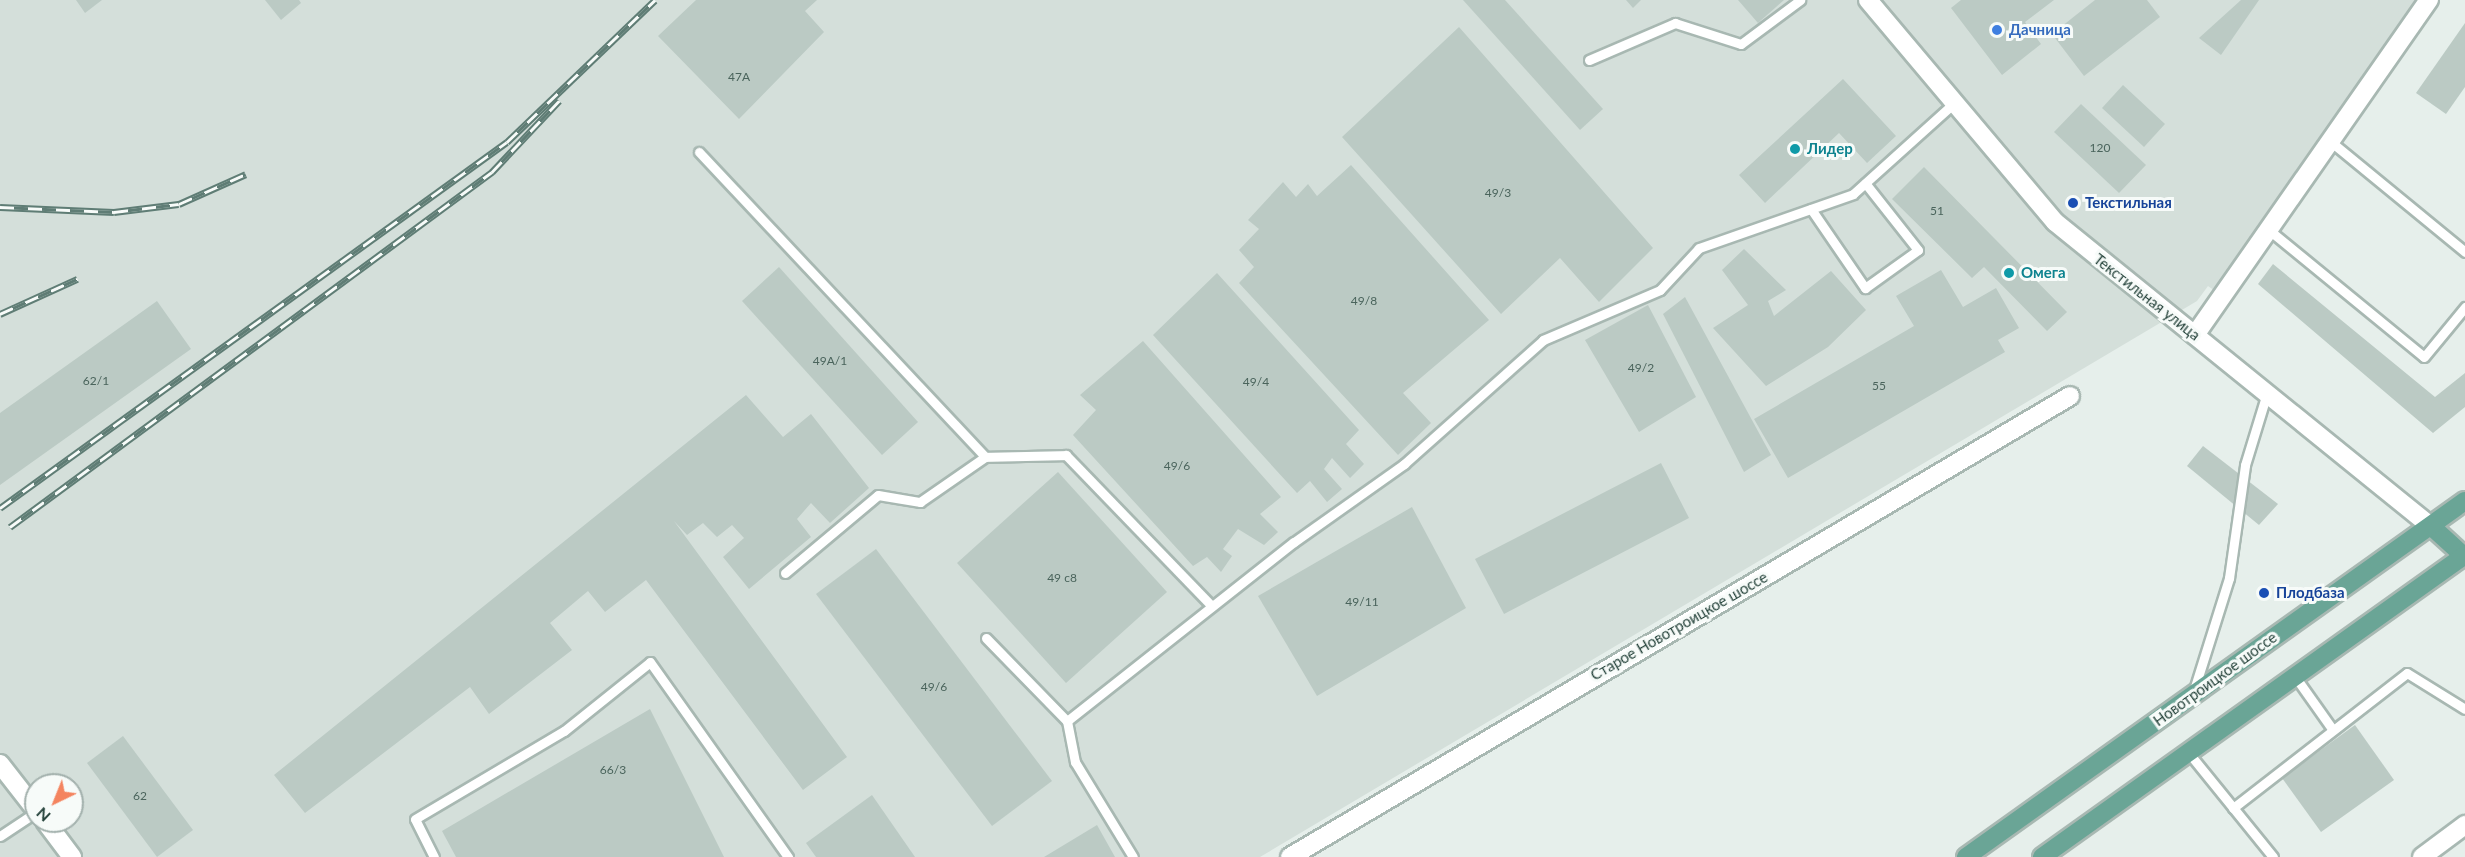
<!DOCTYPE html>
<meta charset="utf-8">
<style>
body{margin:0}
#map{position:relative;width:2465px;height:857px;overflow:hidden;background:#e6efeb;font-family:Lato,sans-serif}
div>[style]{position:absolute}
.built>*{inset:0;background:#d4dfda}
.building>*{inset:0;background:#bbcac4}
.roads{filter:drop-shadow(2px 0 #a8b8b2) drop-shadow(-2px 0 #a8b8b2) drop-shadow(0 2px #a8b8b2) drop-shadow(0 -2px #a8b8b2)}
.lane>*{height:9px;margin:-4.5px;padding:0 4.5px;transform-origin:4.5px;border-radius:4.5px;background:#fff}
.street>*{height:18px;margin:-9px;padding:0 9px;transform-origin:9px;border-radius:9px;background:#fff}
.secondary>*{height:18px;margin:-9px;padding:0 9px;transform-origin:9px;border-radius:9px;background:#fff}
.primary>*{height:18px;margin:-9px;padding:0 9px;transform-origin:9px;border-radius:9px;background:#6aa596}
.rail>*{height:7px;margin-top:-3.5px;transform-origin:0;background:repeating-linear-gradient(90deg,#f7fbf9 0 14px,#5f7d75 0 28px);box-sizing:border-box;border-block:2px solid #5f7d75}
.dots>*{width:16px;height:16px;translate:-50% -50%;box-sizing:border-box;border:3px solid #f7fbf9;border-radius:50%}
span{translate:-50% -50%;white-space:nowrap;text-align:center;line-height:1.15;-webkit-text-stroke:6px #f7fbf9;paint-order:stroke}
.number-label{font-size:12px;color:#4a645c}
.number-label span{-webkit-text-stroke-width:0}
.shop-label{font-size:15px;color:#366cbe;font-weight:700}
.left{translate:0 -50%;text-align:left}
.culture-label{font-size:15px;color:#0d838f;font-weight:700}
.transit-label{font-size:15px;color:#164399;font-weight:700}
.street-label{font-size:15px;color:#24423a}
.north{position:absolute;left:24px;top:773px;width:60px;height:60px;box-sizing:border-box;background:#f7fbf9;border:2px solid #a3b1ad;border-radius:50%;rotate:223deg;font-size:16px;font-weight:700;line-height:24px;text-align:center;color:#24423a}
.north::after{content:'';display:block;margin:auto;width:21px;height:27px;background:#f4845f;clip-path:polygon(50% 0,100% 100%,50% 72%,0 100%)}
</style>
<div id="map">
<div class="built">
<i style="clip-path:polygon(evenodd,0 0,2418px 0,2215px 291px,2208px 286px,2197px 301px,1260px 857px,0 857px,0 0,36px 785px,72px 785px,72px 821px,36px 821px,36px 785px)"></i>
</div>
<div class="building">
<i style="clip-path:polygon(76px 0,102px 0,85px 13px)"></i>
<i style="clip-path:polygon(265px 0,299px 0,301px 3px,281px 20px)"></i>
<i style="clip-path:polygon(696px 0,817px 0,805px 11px,824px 32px,739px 119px,658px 36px)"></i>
<i style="clip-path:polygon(1463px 0,1505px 0,1603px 109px,1580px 130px)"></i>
<i style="clip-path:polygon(1626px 0,1641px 0,1633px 8px)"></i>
<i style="clip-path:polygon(1738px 0,1784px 0,1758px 23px)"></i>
<i style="clip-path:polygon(1961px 0,2054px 0,2025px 22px,2041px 44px,2002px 75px,1951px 8px)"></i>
<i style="clip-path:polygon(2095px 0,2147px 0,2160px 17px,2084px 76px,2052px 34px)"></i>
<i style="clip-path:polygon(2241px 0,2259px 0,2221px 55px,2199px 38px)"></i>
<i style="clip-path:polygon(2465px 23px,2465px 87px,2446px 114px,2416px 93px)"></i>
<i style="clip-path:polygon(1459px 27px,1653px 248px,1599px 302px,1560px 258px,1501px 314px,1342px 137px)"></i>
<i style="clip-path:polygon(1843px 79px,1896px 136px,1867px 163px,1839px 133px,1765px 203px,1739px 175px)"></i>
<i style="clip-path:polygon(2123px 85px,2165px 124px,2144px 147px,2102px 108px)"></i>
<i style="clip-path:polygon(2081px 104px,2146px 165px,2119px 193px,2054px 132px)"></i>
<i style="clip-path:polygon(1351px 165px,1489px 320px,1403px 393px,1431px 423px,1398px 455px,1239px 283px,1254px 267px,1239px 250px,1259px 229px,1248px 220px,1283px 182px,1296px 197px,1308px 184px,1317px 196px)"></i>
<i style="clip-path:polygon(1924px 167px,2067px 312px,2047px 331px,1984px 267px,1972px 278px,1892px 199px)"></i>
<i style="clip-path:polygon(1744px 249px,1786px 290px,1768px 301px,1774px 316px,1831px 271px,1866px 310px,1828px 347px,1766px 386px,1713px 328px,1748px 305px,1722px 270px)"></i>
<i style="clip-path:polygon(2273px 264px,2435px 397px,2465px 373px,2465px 407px,2433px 433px,2258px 284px)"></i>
<i style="clip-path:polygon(779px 267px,918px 422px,882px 455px,742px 301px)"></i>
<i style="clip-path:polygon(1941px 270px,1963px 307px,1996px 288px,2019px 328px,1998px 340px,2005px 352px,1788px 478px,1754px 419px,1914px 326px,1896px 296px)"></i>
<i style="clip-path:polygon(1217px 273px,1359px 430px,1346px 444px,1364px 464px,1350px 478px,1332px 458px,1324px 469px,1342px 489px,1327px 502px,1310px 481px,1297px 493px,1153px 335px)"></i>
<i style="clip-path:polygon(1685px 297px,1771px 455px,1744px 472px,1663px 314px)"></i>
<i style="clip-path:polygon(157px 301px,191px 349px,0 485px,0 413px)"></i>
<i style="clip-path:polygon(1648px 305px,1696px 397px,1639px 432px,1585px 340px)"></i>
<i style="clip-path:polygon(1143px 341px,1281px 497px,1260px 514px,1278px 532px,1264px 545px,1238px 529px,1223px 549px,1232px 556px,1221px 572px,1207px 557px,1193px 566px,1073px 435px,1096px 410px,1080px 395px)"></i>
<i style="clip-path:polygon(746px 395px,783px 437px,811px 414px,869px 488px,830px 523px,811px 503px,797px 519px,811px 537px,749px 589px,723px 557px,744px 538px,732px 525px,717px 537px,703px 523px,687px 535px,674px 521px,847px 757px,803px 790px,646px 580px,605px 612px,588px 591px,550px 623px,572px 650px,489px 714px,470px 687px,305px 813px,274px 775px)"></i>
<i style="clip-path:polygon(2203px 446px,2278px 504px,2259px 525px,2187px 466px)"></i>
<i style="clip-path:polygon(1661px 463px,1689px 518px,1504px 614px,1475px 559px)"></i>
<i style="clip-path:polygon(1058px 472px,1167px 592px,1066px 683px,957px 563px)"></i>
<i style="clip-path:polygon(1412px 507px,1466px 608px,1317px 696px,1258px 596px)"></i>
<i style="clip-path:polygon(876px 549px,1052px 781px,992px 826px,816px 594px)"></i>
<i style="clip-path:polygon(650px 709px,724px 857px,456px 857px,442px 831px)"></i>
<i style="clip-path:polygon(2355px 725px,2394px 780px,2321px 832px,2282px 778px)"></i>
<i style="clip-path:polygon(123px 736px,193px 830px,157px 857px,87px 763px)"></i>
<i style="clip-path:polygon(872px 795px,915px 857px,816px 857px,806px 843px)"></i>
<i style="clip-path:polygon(1097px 825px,1115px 857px,1044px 857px)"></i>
</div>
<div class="roads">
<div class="lane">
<i style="left:1589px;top:60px;width:94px;rotate:-23.3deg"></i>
<i style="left:1675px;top:23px;width:69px;rotate:17.7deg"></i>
<i style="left:1741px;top:44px;width:74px;rotate:-36.7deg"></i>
<i style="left:2330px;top:141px;width:175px;rotate:39.4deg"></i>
<i style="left:699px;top:152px;width:418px;rotate:46.8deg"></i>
<i style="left:985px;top:457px;width:81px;rotate:-1.4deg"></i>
<i style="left:1066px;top:455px;width:210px;rotate:46deg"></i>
<i style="left:1811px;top:209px;width:96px;rotate:55.6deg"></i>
<i style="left:1865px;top:288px;width:65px;rotate:-35.6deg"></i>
<i style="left:1918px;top:250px;width:85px;rotate:-128.3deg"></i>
<i style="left:2269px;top:230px;width:200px;rotate:39.3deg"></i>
<i style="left:2424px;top:357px;width:65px;rotate:-50.6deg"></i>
<i style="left:785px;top:573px;width:121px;rotate:-40deg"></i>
<i style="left:878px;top:495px;width:43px;rotate:9.5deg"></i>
<i style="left:920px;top:502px;width:79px;rotate:-34.7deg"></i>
<i style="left:986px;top:638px;width:116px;rotate:45.7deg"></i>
<i style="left:1067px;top:721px;width:289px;rotate:-38.3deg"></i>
<i style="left:1294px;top:542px;width:135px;rotate:-35.3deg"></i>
<i style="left:1404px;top:464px;width:186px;rotate:-41.7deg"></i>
<i style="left:1543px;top:340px;width:127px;rotate:-23.1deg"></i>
<i style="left:1660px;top:290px;width:57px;rotate:-47.1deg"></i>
<i style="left:1699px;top:248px;width:163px;rotate:-19.3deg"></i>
<i style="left:1853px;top:194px;width:135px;rotate:-42deg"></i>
<i style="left:2294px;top:675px;width:67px;rotate:54.7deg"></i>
<i style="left:2193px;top:693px;width:121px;rotate:-72.6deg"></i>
<i style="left:2229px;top:578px;width:114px;rotate:-81.9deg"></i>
<i style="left:2245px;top:465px;width:75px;rotate:-73deg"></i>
<i style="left:1067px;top:721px;width:42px;rotate:79deg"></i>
<i style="left:1075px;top:762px;width:111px;rotate:58.6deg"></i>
<i style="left:2188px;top:752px;width:135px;rotate:51deg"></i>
<i style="left:2233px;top:808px;width:220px;rotate:-37.8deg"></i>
<i style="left:2407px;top:673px;width:68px;rotate:31.8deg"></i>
<i style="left:0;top:836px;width:43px;rotate:-33.7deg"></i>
<i style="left:434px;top:857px;width:42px;rotate:-116.6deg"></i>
<i style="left:415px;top:819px;width:173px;rotate:-30.6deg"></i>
<i style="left:564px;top:731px;width:110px;rotate:-38.7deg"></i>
<i style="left:650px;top:662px;width:239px;rotate:54.7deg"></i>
</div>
<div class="street">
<i style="left:1290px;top:857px;width:906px;rotate:-30.58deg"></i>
<i style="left:2422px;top:857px;width:54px;rotate:-36.7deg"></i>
</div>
<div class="secondary">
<i style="left:1868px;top:0;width:290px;rotate:49.9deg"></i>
<i style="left:2055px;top:222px;width:484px;rotate:39deg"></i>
<i style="left:2195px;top:335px;width:409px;rotate:-55.1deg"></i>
<i style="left:0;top:764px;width:58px;rotate:52deg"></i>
<i style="left:45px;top:821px;width:45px;rotate:53.1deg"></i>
</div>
<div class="primary">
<i style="left:2431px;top:526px;width:45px;rotate:42.3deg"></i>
<i style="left:1966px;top:857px;width:613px;rotate:-35.51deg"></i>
<i style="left:2042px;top:857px;width:520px;rotate:-35.52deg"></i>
</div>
</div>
<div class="rail">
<i style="left:0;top:207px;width:114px;rotate:2.5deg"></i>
<i style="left:114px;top:212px;width:65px;rotate:-7deg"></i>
<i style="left:179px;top:204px;width:73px;rotate:-24.1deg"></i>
<i style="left:0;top:314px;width:85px;rotate:-24.4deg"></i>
<i style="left:0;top:508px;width:625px;rotate:-35.83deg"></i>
<i style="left:507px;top:142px;width:205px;rotate:-43.8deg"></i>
<i style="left:10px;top:527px;width:599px;rotate:-36.37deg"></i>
<i style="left:492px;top:172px;width:98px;rotate:-46.7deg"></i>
</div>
<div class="dots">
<i style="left:1997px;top:30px;background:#3f7fe0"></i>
<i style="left:1795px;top:149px;background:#0f9aa8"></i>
<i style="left:2073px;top:203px;background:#1a4fb4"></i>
<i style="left:2009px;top:273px;background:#0f9aa8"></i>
<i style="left:2264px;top:593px;background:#1a4fb4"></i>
</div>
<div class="number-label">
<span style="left:739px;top:77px">47А</span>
<span style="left:2100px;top:148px">120</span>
<span style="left:1498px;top:193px">49/3</span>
<span style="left:1937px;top:211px">51</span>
<span style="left:1364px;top:301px">49/8</span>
<span style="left:830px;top:361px">49А/1</span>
<span style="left:1641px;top:368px">49/2</span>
<span style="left:96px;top:381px">62/1</span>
<span style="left:1256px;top:382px">49/4</span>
<span style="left:1879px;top:386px">55</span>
<span style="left:1177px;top:466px">49/6</span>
<span style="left:1062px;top:578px">49 с8</span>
<span style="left:1362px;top:602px">49/11</span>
<span style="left:934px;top:687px">49/6</span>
<span style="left:613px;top:770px">66/3</span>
<span style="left:140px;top:796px">62</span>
</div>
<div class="shop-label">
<span class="left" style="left:2009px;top:30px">Дачница</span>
</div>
<div class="culture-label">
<span class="left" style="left:1807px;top:149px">Лидер</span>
<span class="left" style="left:2021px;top:273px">Омега</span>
</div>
<div class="transit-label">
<span class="left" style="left:2085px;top:203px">Текстильная</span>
<span class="left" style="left:2276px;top:593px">Плодбаза</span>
</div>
<div class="street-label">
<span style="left:2147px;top:297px;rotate:38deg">Текстильная улица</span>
<span style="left:1679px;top:626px;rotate:-30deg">Старое Новотроицкое шоссе</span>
<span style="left:2215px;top:679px;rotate:-36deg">Новотроицкое шоссе</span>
</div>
<div class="north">N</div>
</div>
